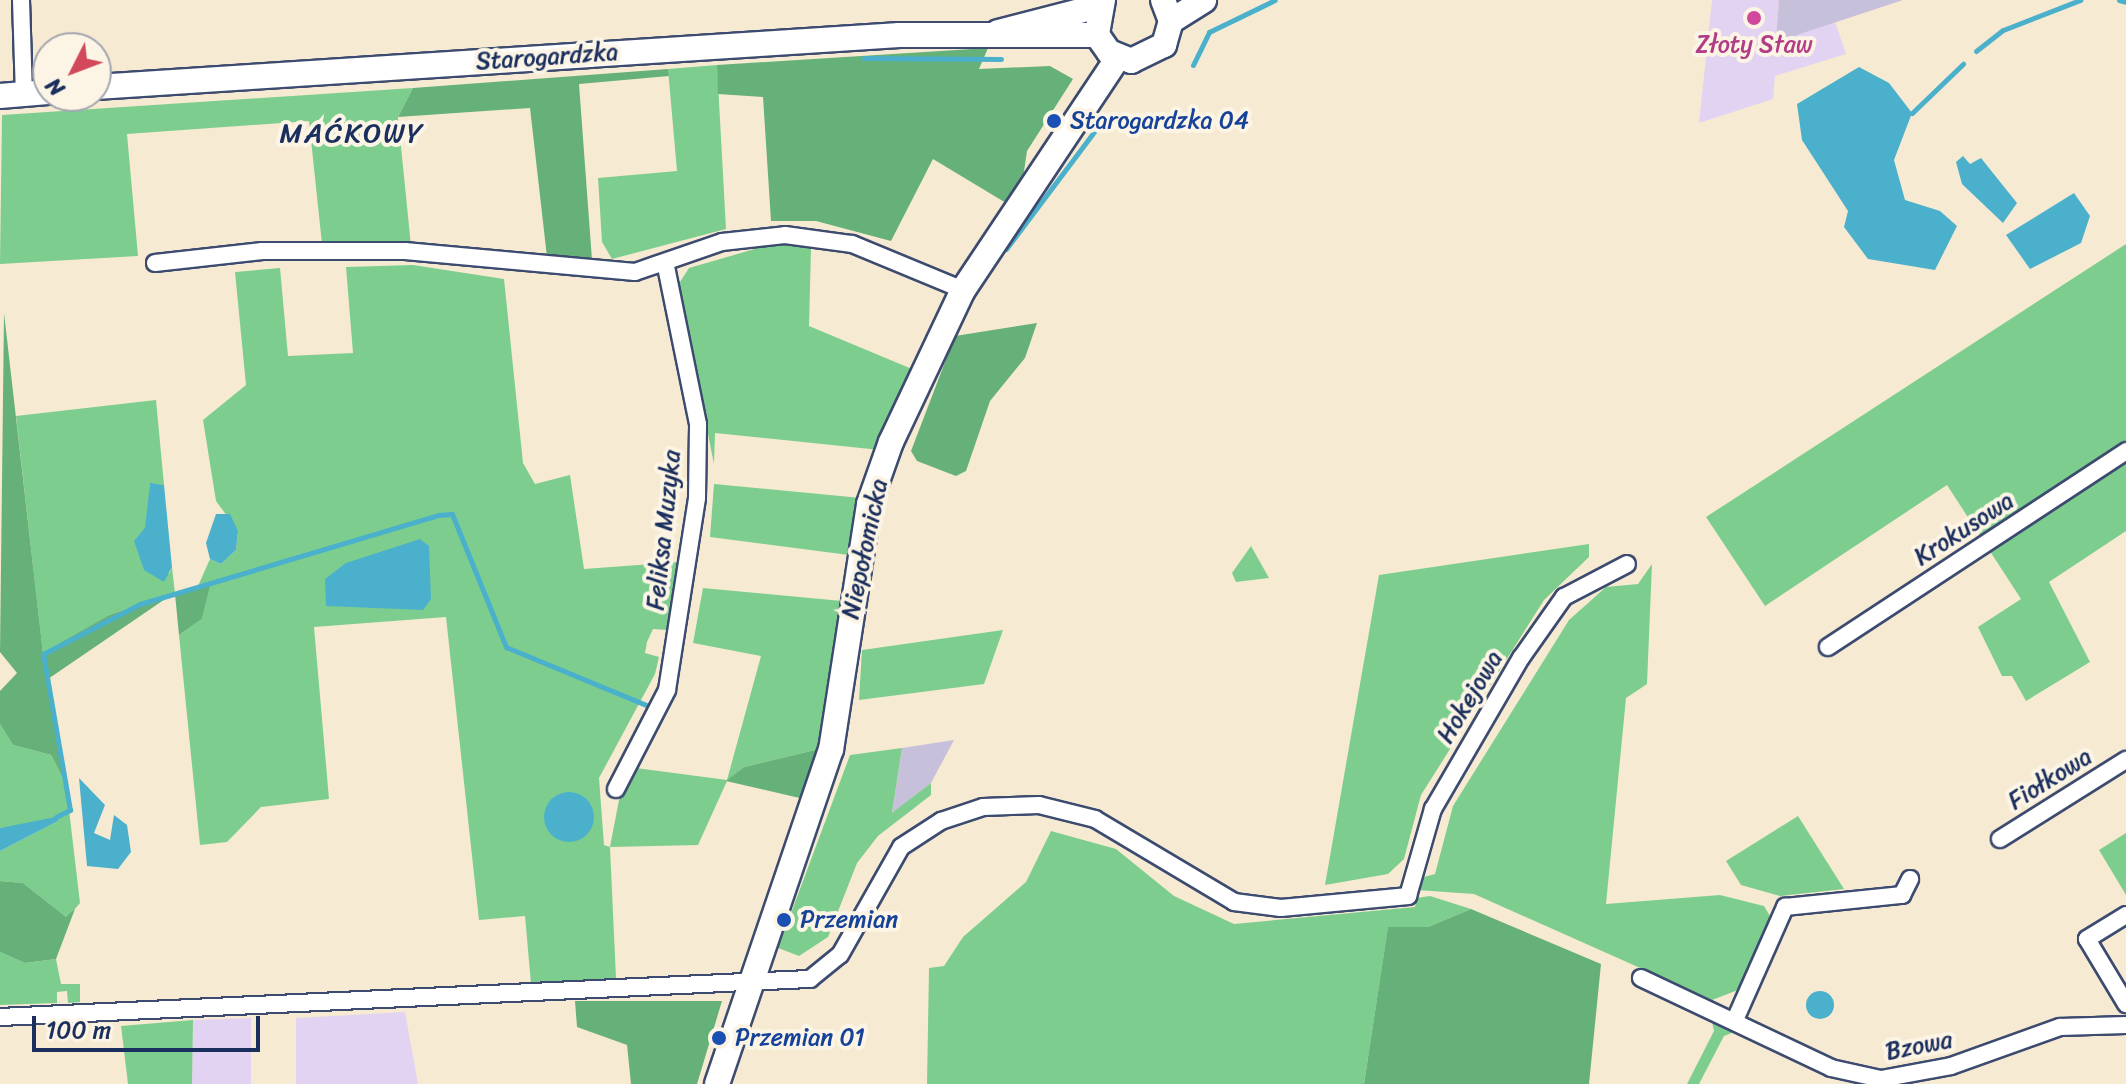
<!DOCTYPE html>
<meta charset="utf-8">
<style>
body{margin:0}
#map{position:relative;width:2126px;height:1084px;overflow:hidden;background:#f7ead2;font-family:Sriracha,sans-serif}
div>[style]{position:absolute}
.built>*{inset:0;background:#e3d3f2}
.industrial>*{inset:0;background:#c6c0da}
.green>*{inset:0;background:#7dce8e}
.forest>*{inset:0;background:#66b179}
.water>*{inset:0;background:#4bb0cb}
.round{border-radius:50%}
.stream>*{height:5px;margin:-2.5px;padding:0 2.5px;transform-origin:2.5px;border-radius:2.5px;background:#4bb0cb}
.roads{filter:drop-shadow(2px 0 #3c4b6f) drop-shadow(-2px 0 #3c4b6f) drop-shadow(0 2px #3c4b6f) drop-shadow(0 -2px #3c4b6f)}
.street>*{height:16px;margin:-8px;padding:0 8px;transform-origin:8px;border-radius:8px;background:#fff}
.secondary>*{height:24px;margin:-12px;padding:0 12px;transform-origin:12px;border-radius:12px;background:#fff}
.dots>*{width:22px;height:22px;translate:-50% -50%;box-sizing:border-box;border:4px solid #fcf5e5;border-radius:50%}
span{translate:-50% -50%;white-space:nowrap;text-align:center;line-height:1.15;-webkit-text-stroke:8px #fcf5e5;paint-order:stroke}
.hotel-label{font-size:24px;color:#b23c85}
.street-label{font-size:24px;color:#1b2f5e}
.transit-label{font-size:24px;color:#164399}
.left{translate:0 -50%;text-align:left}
.quarter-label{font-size:28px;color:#1b2f5e;letter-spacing:2px}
.north{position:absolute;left:32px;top:32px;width:80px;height:80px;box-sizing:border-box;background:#fcf5e5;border:2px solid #a2a6af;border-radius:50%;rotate:228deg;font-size:22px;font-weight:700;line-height:32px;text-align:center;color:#1b2f5e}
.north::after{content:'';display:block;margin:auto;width:28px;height:36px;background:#d1495b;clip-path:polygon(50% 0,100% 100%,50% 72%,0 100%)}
.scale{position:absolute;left:32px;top:1016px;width:228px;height:36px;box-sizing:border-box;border:4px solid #1b2f5e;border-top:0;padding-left:10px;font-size:24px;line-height:28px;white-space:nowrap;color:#1b2f5e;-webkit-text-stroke:6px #fcf5e5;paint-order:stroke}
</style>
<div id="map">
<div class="built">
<i style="clip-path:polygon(1712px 0,1779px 0,1777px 41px,1835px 22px,1846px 54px,1775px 76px,1773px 99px,1699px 123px)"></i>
<i style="clip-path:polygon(405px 1012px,418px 1084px,296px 1084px,296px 1018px)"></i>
<i style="clip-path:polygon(251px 1018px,251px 1084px,192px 1084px,193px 1020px)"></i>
</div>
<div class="industrial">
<i style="clip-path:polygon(1779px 0,1903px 0,1776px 42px)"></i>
<i style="clip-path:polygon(954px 740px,931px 783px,892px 814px,902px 748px)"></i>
</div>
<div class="green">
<i style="clip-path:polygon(717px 65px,726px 229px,612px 259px,602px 242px,598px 178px,677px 171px,668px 69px)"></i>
<i style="clip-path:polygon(413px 88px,398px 117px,411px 246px,322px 244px,309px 121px,127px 134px,138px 256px,0 264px,2px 115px)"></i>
<i style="clip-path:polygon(779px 242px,811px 249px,809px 326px,912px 369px,880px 450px,715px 433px,714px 464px,678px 285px,689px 268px)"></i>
<i style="clip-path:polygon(2126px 244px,2126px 531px,2049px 582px,2090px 662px,2026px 701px,2012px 676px,2002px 676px,1978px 627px,2021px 599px,1947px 485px,1765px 606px,1706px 517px)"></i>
<i style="clip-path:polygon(413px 265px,504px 279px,523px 463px,535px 484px,570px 475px,584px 569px,679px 562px,667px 630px,653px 629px,647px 642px,645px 653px,659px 657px,655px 674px,599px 778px,604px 845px,610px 847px,619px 800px,636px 768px,727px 780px,761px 656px,693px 643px,703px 588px,842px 601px,819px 749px,744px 767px,727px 781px,698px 845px,610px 847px,616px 978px,531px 984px,525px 916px,479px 920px,446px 617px,314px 627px,329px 799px,261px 807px,227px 842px,200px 845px,179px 635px,202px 619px,210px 582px,198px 586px,210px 559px,221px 564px,236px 550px,238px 531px,216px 501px,203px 420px,246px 385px,235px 272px,280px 268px,288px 356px,353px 353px,346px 267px)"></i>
<i style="clip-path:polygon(156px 400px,164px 485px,150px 484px,146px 528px,169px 574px,172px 567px,175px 594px,109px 615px,43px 654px,16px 416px)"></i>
<i style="clip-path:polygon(714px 484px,861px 498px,849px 555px,710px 537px)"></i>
<i style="clip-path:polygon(1589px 544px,1589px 557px,1544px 600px,1421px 795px,1404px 859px,1388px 874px,1325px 885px,1379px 575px)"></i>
<i style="clip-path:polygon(1251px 546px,1269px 578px,1236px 582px,1232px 573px)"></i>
<i style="clip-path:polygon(1652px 564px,1647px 684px,1626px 698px,1606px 904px,1720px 895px,1764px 906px,1773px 921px,1738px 990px,1712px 1000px,1474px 894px,1417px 890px,1420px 878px,1435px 874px,1453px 806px,1569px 620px,1606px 587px,1638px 584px)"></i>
<i style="clip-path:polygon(1003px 630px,984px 684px,859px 700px,862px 650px)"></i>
<i style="clip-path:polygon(0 724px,13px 745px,51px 755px,66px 784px,80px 903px,67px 918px,23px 883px,0 881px,0 851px,58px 821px,0 828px)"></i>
<i style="clip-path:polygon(902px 748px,892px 813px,931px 783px,931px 795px,878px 836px,857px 863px,828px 937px,799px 956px,778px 948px,850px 755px)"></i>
<i style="clip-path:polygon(1798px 816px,1844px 889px,1780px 896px,1741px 885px,1726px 861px)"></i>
<i style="clip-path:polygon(1051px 831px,1116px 849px,1174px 896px,1234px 924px,1415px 907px,1417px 898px,1430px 896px,1471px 909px,1428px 927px,1388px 928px,1364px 1084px,927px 1084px,929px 968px,944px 966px,963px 937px,1026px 882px)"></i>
<i style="clip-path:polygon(2126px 833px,2126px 895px,2099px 850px)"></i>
<i style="clip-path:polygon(0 952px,25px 963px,56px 959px,61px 984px,80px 984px,80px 1002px,68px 1003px,67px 991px,57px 992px,57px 1003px,0 1005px)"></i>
<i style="clip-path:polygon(193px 1020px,192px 1084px,128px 1084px,121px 1026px)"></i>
<i style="clip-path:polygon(1712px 1022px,1734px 1032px,1724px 1036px,1699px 1084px,1687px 1084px,1714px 1031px)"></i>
</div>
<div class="forest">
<i style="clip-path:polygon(988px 48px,979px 69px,1050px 66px,1073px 79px,1027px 151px,1023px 178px,1006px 203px,933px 159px,891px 241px,816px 221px,771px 221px,763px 97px,718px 94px,717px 65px)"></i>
<i style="clip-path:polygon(668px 69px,669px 76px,579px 84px,592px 260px,547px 257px,530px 108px,398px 117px,413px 88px)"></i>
<i style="clip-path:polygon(4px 313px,43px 653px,109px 615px,171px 595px,48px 679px,66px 784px,51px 755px,13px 745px,0 724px,0 691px,17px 673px,0 652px)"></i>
<i style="clip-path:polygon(1037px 323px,1025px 358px,990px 401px,966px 471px,956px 476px,917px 461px,911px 451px,955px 336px)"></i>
<i style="clip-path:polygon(211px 581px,202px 619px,179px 635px,175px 594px)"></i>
<i style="clip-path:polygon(819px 749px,804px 799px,726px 781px,744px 767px)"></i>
<i style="clip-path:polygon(0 881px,23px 883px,66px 917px,75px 909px,56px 959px,25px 963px,0 952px)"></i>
<i style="clip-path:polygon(1471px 909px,1601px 964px,1589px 1084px,1364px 1084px,1388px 927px,1428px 927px)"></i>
<i style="clip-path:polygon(722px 1001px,697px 1084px,631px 1084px,627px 1045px,577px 1027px,575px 1001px)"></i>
</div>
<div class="water">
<i style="clip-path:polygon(1859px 67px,1889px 83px,1912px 113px,1894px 160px,1905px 200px,1940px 211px,1957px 226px,1935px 270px,1868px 259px,1844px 227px,1848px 211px,1802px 140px,1797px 104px)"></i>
<i style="clip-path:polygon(1963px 156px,1970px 164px,1981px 158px,2017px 203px,2003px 223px,1962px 184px,1956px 162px)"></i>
<i style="clip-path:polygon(2074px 193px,2090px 216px,2081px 243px,2030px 269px,2006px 235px)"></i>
<i style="clip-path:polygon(150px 483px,164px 485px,172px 567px,164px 582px,144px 570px,134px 541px,145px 528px)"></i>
<i style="clip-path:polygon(216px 514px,230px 514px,238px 531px,236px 550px,221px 564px,210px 559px,206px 543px)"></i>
<i style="clip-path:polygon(420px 539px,429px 546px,431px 599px,423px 610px,326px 606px,325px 579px,346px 563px)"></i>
<i style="clip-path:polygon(79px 778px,105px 805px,94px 833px,110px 840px,114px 815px,127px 825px,131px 852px,118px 869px,87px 866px)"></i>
<i class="round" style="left:544px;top:792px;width:50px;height:50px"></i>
<i style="clip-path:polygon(56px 817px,58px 821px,0 851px,0 828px)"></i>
<i class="round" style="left:1806px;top:991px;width:28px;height:28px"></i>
</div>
<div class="stream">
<i style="left:2119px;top:0;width:7px;rotate:16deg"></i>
<i style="left:1976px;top:51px;width:34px;rotate:-38deg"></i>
<i style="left:2003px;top:30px;width:83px;rotate:-21.3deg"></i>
<i style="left:864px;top:58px;width:137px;rotate:0.4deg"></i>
<i style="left:1193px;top:65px;width:37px;rotate:-64deg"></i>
<i style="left:1209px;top:32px;width:73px;rotate:-25.9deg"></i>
<i style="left:1912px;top:113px;width:71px;rotate:-43.9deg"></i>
<i style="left:1006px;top:249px;width:151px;rotate:-53.1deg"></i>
<i style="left:56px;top:817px;width:16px;rotate:-27deg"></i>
<i style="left:70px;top:810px;width:158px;rotate:-99.8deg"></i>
<i style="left:43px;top:654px;width:109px;rotate:-27.3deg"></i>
<i style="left:140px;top:604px;width:311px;rotate:-16.6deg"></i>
<i style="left:438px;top:515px;width:14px;rotate:-4deg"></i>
<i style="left:452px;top:514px;width:144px;rotate:67.9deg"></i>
<i style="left:506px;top:647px;width:152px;rotate:22.5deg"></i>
</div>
<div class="roads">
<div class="street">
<i style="left:21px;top:0;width:95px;rotate:88.2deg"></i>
<i style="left:155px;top:263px;width:108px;rotate:-6.4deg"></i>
<i style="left:262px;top:251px;width:143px"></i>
<i style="left:405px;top:251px;width:231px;rotate:5.2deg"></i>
<i style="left:635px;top:272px;width:92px;rotate:-19deg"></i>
<i style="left:722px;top:242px;width:63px;rotate:-6.3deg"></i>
<i style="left:785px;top:235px;width:68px;rotate:7.7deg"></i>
<i style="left:852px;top:244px;width:120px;rotate:22.5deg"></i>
<i style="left:1828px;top:647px;width:357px;rotate:-33.3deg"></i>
<i style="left:616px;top:789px;width:111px;rotate:-62.7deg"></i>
<i style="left:667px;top:690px;width:194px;rotate:-81.1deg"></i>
<i style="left:697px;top:498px;width:74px;rotate:-89.2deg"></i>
<i style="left:698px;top:424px;width:160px;rotate:-101.5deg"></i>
<i style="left:2000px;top:839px;width:149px;rotate:-32.1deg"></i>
<i style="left:2126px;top:915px;width:46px;rotate:148.4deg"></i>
<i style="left:2087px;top:939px;width:76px;rotate:59deg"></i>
<i style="left:1641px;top:978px;width:210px;rotate:25.3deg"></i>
<i style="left:1831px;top:1068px;width:51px;rotate:12.4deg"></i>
<i style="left:1881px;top:1079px;width:71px;rotate:-10.5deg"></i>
<i style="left:1951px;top:1066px;width:116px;rotate:-19.7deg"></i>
<i style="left:2060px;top:1027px;width:66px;rotate:-1.7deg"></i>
<i style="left:0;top:1017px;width:811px;rotate:-2.69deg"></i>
<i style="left:810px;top:979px;width:38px;rotate:-39deg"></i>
<i style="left:840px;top:955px;width:124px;rotate:-60.5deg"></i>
<i style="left:901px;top:847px;width:48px;rotate:-33deg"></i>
<i style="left:941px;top:821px;width:44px;rotate:-18.4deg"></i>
<i style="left:983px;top:807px;width:56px;rotate:-2deg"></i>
<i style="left:1039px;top:805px;width:58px;rotate:14deg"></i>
<i style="left:1095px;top:819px;width:162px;rotate:30.8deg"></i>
<i style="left:1234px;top:902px;width:47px;rotate:7.3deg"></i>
<i style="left:1281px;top:908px;width:128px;rotate:-5.4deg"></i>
<i style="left:1408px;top:896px;width:91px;rotate:-74deg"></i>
<i style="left:1433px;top:809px;width:175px;rotate:-59.8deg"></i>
<i style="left:1521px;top:658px;width:75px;rotate:-54.8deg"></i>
<i style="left:1564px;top:597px;width:71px;rotate:-27.6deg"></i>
<i style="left:1735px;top:1020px;width:124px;rotate:-66.1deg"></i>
<i style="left:1785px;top:907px;width:118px;rotate:-5.9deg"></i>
<i style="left:1902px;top:895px;width:18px;rotate:-63deg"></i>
</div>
<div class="secondary">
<i style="left:1103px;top:0;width:36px;rotate:100deg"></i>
<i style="left:1097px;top:35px;width:21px;rotate:55deg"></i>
<i style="left:1109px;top:52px;width:24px;rotate:22deg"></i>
<i style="left:1131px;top:61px;width:37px;rotate:-26deg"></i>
<i style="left:1164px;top:45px;width:25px;rotate:-74deg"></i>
<i style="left:1171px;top:21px;width:22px;rotate:-111deg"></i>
<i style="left:1171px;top:21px;width:39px;rotate:-32deg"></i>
<i style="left:998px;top:32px;width:104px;rotate:-14.4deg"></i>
<i style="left:96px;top:87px;width:805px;rotate:-3.71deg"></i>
<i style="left:899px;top:35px;width:198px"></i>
<i style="left:0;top:96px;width:48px;rotate:-4.8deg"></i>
<i style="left:717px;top:1084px;width:353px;rotate:-71.2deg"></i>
<i style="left:831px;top:750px;width:249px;rotate:-81.2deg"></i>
<i style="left:869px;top:504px;width:66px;rotate:-70.5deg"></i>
<i style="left:891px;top:442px;width:168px;rotate:-64.7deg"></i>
<i style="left:963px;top:290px;width:279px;rotate:-56.3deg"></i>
</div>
</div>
<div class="dots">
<i style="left:1754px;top:18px;background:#d1479c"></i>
<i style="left:1054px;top:121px;background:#1a4fb4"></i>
<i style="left:784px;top:920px;background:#1a4fb4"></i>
<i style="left:719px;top:1038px;background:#1a4fb4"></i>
</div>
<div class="hotel-label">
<span style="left:1754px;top:45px">Złoty Staw</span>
</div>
<div class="street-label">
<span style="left:547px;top:57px;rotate:-4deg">Starogardzka</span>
<span style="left:1964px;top:529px;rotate:-33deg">Krokusowa</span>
<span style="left:664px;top:530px;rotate:-84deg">Feliksa Muzyka</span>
<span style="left:865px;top:549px;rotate:-78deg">Niepołomicka</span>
<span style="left:1470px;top:697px;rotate:-59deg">Hokejowa</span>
<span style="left:2050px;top:779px;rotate:-32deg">Fiołkowa</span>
<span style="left:1919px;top:1046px;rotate:-11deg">Bzowa</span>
</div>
<div class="transit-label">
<span class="left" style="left:1070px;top:121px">Starogardzka 04</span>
<span class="left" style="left:800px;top:920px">Przemian</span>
<span class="left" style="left:735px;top:1038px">Przemian 01</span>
</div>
<div class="quarter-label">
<span style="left:352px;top:133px">MAĆKOWY</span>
</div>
<div class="north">N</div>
<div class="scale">100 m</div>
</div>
